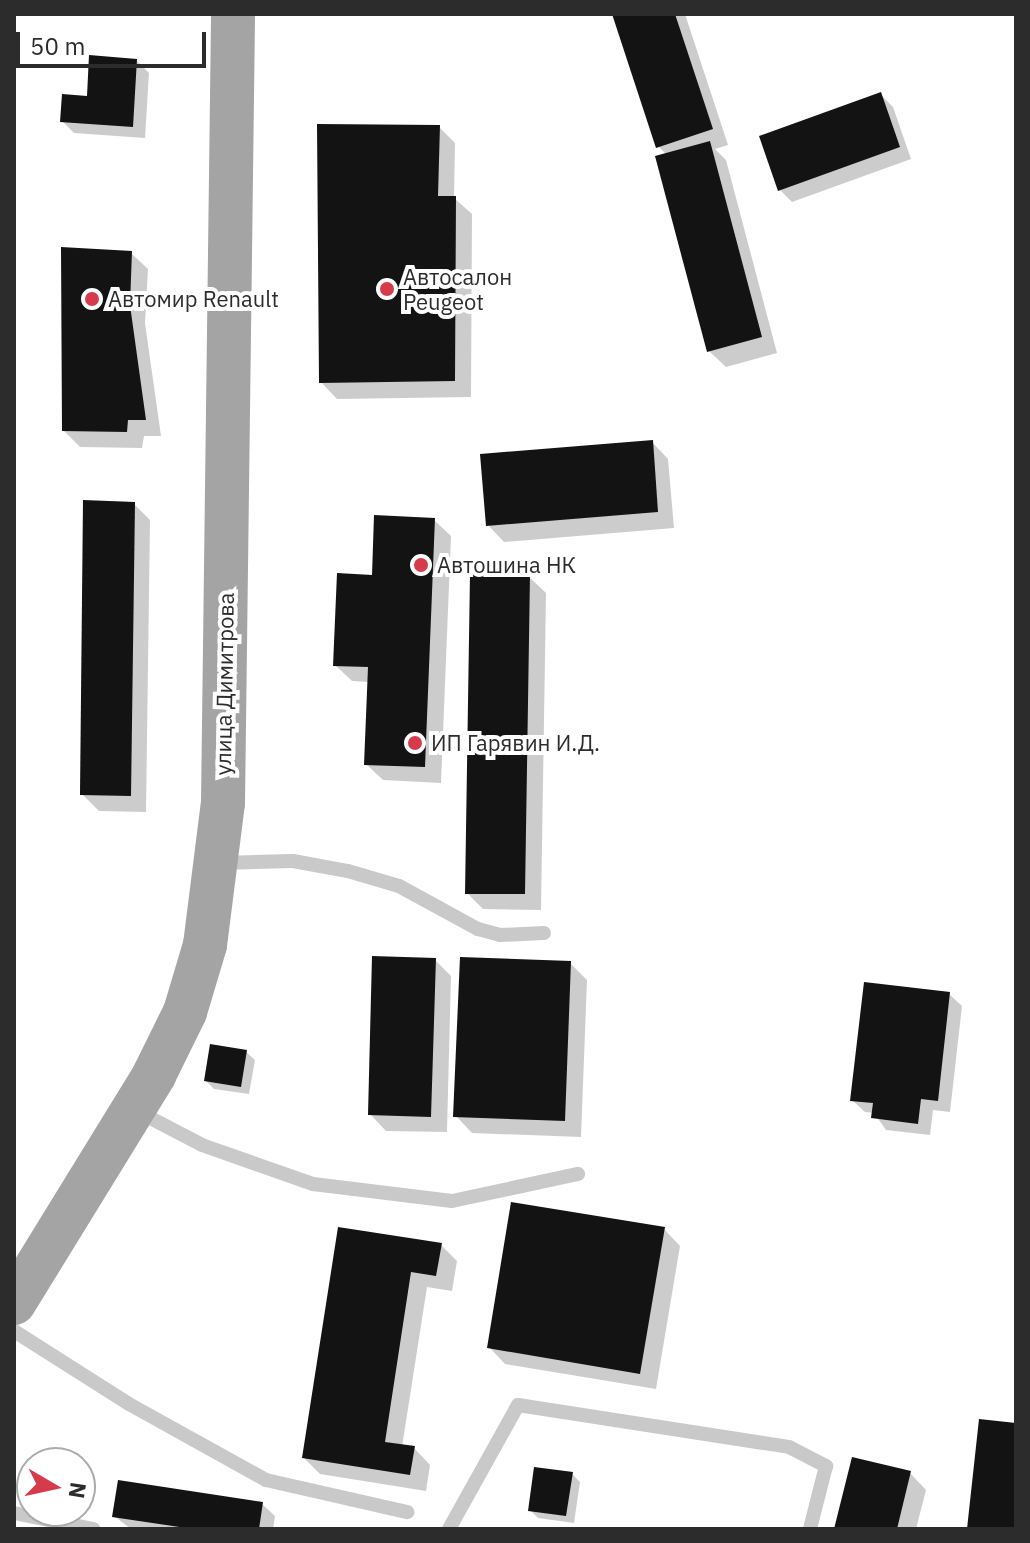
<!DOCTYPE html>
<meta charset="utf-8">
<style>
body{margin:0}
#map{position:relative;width:1030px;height:1543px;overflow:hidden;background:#fff;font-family:"IBM Plex Sans",sans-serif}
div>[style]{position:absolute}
.shadow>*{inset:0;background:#0003}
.building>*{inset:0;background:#131313}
.service>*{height:14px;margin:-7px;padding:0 7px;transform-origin:7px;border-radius:7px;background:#c9c9c9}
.primary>*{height:44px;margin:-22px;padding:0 22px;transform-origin:22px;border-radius:22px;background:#a4a4a4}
.dots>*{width:22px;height:22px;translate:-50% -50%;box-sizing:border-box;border:4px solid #fff;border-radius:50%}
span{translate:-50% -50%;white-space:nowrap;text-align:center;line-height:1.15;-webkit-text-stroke:8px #fff;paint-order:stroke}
.poi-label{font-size:22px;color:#2c2c2c}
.left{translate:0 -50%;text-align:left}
.street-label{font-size:22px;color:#2c2c2c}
.frame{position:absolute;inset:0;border:16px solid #2c2c2c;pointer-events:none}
.north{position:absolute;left:16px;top:1447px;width:80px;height:80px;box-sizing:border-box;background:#fff;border:2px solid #ababab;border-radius:50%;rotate:99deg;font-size:22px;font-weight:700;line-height:32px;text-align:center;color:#2c2c2c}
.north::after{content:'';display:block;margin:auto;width:28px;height:36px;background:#d63b4b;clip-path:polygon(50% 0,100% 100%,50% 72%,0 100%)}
.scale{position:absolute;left:16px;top:32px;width:190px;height:36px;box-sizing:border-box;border:4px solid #2c2c2c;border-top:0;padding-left:10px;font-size:24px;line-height:28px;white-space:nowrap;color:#2c2c2c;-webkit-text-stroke:6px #fff;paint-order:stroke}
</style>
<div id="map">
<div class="shadow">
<i style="clip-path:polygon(615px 14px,685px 14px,728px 145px,715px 149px,726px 160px,777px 353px,726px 367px,709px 351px,667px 155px,658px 146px)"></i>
<i style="clip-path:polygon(136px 60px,149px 73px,145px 138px,74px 133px,62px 121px)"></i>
<i style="clip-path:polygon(880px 94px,893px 107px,911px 159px,792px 202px,780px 190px)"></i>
<i style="clip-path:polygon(439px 127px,455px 143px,454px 198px,472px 214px,471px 397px,337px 399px,321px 382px)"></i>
<i style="clip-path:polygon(131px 253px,148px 269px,145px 323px,161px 436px,144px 436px,142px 448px,80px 447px,64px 431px)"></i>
<i style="clip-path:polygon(652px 442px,668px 459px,674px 528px,504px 542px,488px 525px)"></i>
<i style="clip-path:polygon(134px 504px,150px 520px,146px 812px,99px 811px,82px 794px)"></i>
<i style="clip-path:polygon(434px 520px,451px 536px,441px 783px,383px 780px,366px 764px,370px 682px,352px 681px,335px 665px,374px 577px)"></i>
<i style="clip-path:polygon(529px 577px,546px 593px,541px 910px,483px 909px,467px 893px)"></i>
<i style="clip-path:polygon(435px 960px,451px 976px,447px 1132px,386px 1131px,370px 1114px)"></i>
<i style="clip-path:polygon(570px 963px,587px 980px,581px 1137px,472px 1133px,456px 1116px)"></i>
<i style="clip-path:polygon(949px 994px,962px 1006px,950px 1112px,933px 1110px,930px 1135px,886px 1130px,874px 1113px,865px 1112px,852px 1100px)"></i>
<i style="clip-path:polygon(246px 1052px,255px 1060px,249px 1094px,214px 1089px,206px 1081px)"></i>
<i style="clip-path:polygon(339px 1229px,441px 1245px,457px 1261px,452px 1291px,427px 1287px,402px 1447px,414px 1448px,430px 1465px,426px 1491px,320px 1474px,304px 1458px)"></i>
<i style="clip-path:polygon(664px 1229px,680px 1246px,656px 1389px,505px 1364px,489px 1347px)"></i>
<i style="clip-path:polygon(910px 1473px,926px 1490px,916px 1529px,836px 1529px)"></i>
<i style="clip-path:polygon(572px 1474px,580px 1482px,574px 1523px,538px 1518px,530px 1510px)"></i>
<i style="clip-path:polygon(262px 1504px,275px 1516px,273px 1529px,131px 1529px,114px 1516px)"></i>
</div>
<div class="building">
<i style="clip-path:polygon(612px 14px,675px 14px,713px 129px,656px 148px)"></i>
<i style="clip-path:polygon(89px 55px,137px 59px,133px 127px,60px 122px,62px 94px,87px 96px)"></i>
<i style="clip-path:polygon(881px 92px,900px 147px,778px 191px,759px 136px)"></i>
<i style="clip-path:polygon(317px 124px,440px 125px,438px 196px,456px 196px,455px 381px,319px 383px)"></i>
<i style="clip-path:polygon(710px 141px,762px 337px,707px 352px,655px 156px)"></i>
<i style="clip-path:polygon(61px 247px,132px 251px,130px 305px,146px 420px,128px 420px,127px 432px,62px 431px)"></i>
<i style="clip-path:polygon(653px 440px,658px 512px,486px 526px,480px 454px)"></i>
<i style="clip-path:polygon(83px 500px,135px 502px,131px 796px,80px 795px)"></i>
<i style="clip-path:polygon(374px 515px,435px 518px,425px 767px,364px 765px,368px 667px,333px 666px,337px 573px,372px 575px)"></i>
<i style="clip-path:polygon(470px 574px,530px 575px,525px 894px,465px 894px)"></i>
<i style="clip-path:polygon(372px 956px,436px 958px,431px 1117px,368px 1115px)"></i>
<i style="clip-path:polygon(460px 957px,571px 961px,565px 1121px,453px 1117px)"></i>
<i style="clip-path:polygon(864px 982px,950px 992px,938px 1101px,921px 1099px,918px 1124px,871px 1118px,873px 1103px,850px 1101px)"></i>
<i style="clip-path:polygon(210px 1044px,247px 1050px,241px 1087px,204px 1081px)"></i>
<i style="clip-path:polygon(511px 1202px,665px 1227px,640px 1374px,487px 1348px)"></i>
<i style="clip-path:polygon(338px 1227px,442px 1243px,436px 1276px,411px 1272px,385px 1442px,415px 1446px,410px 1475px,302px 1458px)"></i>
<i style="clip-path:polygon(979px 1419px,1016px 1423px,1016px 1529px,967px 1529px)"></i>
<i style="clip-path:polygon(852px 1457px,911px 1471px,897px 1529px,834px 1529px)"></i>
<i style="clip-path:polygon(534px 1467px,573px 1472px,566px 1516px,528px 1511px)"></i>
<i style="clip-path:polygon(118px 1480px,263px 1502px,259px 1529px,193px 1529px,112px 1517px)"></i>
</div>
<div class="service">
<i style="left:222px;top:863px;width:71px;rotate:-1.6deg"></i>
<i style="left:293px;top:861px;width:56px;rotate:10.3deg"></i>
<i style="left:348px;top:871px;width:53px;rotate:16.4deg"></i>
<i style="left:399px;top:886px;width:90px;rotate:28.6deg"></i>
<i style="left:478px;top:929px;width:23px;rotate:15deg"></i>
<i style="left:500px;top:935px;width:44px;rotate:-2.6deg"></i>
<i style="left:137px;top:1111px;width:73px;rotate:27.6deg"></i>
<i style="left:202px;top:1145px;width:118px;rotate:19.4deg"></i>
<i style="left:313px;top:1184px;width:140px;rotate:7deg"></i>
<i style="left:452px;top:1201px;width:129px;rotate:-12.1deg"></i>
<i style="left:14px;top:1331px;width:136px;rotate:32.4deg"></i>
<i style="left:129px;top:1404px;width:157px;rotate:29deg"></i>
<i style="left:266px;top:1480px;width:145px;rotate:12.8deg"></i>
<i style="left:14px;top:1513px;width:81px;rotate:11.4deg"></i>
<i style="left:449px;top:1529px;width:142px;rotate:-60.9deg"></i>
<i style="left:518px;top:1405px;width:274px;rotate:8.8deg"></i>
<i style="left:789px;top:1447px;width:42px;rotate:27.2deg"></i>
<i style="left:826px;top:1466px;width:65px;rotate:104.3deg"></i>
</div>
<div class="primary">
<i style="left:14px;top:1303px;width:268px;rotate:-58.4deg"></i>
<i style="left:154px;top:1075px;width:70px;rotate:-63.8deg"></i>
<i style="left:185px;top:1012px;width:70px;rotate:-73.4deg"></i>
<i style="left:205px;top:945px;width:143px;rotate:-82.8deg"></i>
<i style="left:223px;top:803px;width:789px;rotate:-89.27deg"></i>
</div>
<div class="dots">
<i style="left:387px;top:289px;background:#d63b4b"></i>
<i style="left:92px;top:299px;background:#d63b4b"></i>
<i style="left:421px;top:565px;background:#d63b4b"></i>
<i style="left:415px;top:743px;background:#d63b4b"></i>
</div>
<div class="poi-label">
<span class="left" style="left:403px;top:289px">Автосалон<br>Peugeot</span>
<span class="left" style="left:108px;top:299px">Автомир Renault</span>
<span class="left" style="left:437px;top:565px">Автошина НК</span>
<span class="left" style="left:431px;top:743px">ИП Гарявин И.Д.</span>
</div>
<div class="street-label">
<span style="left:224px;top:684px;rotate:-89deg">улица Димитрова</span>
</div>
<div class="frame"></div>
<div class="north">N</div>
<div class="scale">50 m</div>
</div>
